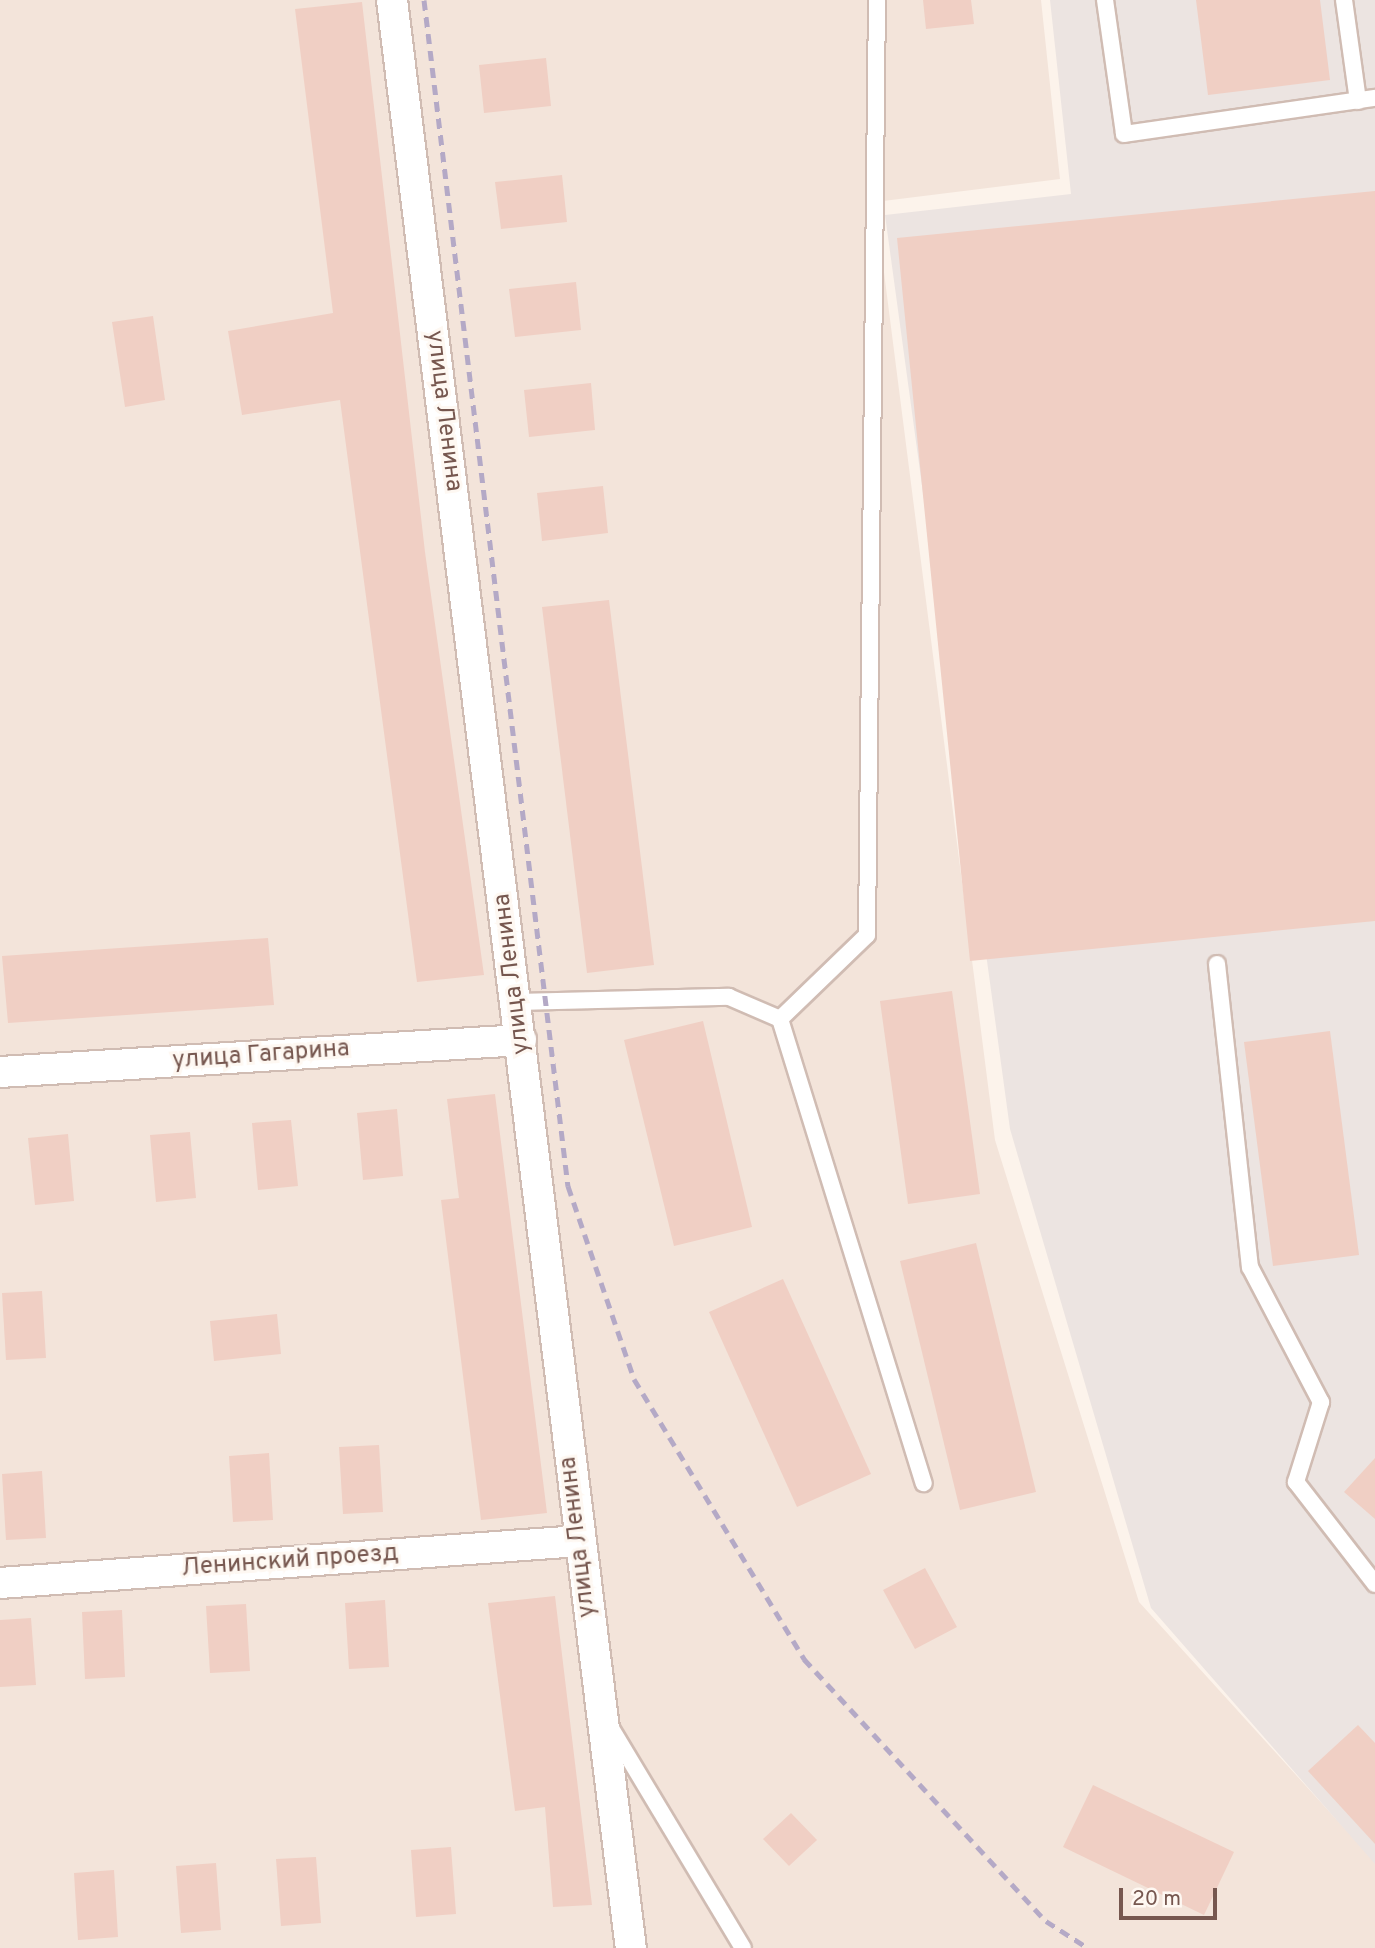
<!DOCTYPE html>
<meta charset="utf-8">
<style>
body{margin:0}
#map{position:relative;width:1375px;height:1948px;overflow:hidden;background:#fcf3eb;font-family:Overpass,sans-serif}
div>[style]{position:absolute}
.residential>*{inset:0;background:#f3e4da}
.industrial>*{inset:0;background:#ece4e1}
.building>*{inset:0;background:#f0cfc4}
.roads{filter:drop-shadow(2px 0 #d0bcb3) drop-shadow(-2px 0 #d0bcb3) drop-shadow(0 2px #d0bcb3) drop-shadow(0 -2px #d0bcb3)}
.service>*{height:16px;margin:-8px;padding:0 8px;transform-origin:8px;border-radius:8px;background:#fff}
.minor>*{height:30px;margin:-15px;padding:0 15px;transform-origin:15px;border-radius:15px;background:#fff}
.rail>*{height:5px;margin-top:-2.5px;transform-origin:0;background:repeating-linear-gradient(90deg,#b4a9c6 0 10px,transparent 0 17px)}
span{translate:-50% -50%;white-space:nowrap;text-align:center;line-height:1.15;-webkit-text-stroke:6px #fef8f2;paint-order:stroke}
.street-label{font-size:24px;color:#76574f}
.scale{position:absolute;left:1119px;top:1888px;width:98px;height:32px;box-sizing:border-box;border:4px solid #76574f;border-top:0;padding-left:9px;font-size:21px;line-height:24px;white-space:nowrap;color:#76574f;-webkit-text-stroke:5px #fef8f2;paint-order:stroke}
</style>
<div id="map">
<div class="residential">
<i style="clip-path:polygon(0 0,1041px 0,1060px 179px,875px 202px,995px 1140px,1139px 1602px,1375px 1862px,1375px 1948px,0 1948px)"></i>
</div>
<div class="industrial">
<i style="clip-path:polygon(1050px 0,1375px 0,1375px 1864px,1151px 1608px,1010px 1129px,885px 215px,1071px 194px)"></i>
</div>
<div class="building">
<i style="clip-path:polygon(923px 0,971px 0,974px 24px,926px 29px)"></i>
<i style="clip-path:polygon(1196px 0,1320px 0,1330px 80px,1208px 95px)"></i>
<i style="clip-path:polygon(362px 2px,425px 552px,484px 975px,417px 982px,340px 400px,242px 415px,228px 331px,333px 313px,295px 9px)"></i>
<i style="clip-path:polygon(546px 58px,551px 106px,484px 113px,479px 65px)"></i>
<i style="clip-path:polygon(562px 175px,567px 222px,501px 229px,495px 182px)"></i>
<i style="clip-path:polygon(1375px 191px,1375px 921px,970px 961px,897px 238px)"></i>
<i style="clip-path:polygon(576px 282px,581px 330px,515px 337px,509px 289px)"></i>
<i style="clip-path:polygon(153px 316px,165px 400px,125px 407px,112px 322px)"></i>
<i style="clip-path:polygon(591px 383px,595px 430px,529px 437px,524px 390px)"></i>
<i style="clip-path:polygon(603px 486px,608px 533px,542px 541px,537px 493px)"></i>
<i style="clip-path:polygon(609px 600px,654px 965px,587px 973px,542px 607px)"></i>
<i style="clip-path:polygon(268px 938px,274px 1005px,8px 1023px,2px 956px)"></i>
<i style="clip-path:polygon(952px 991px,980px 1194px,908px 1204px,880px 1001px)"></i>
<i style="clip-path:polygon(703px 1021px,752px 1227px,674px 1246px,624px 1040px)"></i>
<i style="clip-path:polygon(1330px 1031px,1359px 1255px,1273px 1266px,1244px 1042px)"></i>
<i style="clip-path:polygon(495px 1094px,547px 1513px,481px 1520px,441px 1200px,459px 1198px,447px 1099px)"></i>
<i style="clip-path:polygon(397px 1109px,403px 1176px,363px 1180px,357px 1113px)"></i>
<i style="clip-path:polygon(291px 1120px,298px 1186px,258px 1190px,252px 1123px)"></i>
<i style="clip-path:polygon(190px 1132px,196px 1198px,156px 1202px,150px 1135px)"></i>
<i style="clip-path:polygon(68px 1134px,74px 1201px,35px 1205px,28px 1138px)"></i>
<i style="clip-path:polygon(976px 1243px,1036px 1492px,960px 1510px,900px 1261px)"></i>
<i style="clip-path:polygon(783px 1279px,871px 1474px,797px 1507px,709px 1312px)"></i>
<i style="clip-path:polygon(42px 1291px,46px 1358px,6px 1360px,2px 1293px)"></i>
<i style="clip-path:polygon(277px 1314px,281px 1354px,214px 1361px,210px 1321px)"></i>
<i style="clip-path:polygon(379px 1445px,383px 1512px,343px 1514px,339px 1447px)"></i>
<i style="clip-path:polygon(269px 1453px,273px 1520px,233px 1522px,229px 1456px)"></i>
<i style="clip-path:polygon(1375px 1458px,1375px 1519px,1344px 1492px)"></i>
<i style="clip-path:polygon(42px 1471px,46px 1538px,6px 1540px,2px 1474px)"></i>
<i style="clip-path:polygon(925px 1568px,957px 1627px,915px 1649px,883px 1590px)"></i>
<i style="clip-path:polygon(555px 1596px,592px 1905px,553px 1907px,545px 1807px,515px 1811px,488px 1603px)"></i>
<i style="clip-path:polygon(385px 1600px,389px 1667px,349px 1669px,345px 1603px)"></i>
<i style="clip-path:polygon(246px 1604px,250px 1671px,210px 1673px,206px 1606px)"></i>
<i style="clip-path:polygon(122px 1610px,125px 1677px,85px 1679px,82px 1612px)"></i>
<i style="clip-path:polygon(31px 1618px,36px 1685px,0 1687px,0 1620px)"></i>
<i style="clip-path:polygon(1358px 1725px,1375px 1743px,1375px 1844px,1308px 1771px)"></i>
<i style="clip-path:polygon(1093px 1785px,1234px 1852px,1204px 1915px,1063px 1847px)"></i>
<i style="clip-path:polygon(791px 1813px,817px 1840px,789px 1866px,763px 1839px)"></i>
<i style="clip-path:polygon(451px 1847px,456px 1914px,416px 1917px,411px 1850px)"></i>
<i style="clip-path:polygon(316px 1857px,321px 1923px,281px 1926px,276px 1859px)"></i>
<i style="clip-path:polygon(216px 1863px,221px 1930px,181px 1933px,176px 1866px)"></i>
<i style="clip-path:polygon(114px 1870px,118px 1937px,78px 1940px,74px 1873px)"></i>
</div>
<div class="roads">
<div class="service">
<i style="left:1105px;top:0;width:135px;rotate:81.9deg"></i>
<i style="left:1124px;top:134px;width:254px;rotate:-8.2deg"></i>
<i style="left:1344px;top:0;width:102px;rotate:82.1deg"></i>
<i style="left:1217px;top:964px;width:305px;rotate:83.8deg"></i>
<i style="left:1250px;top:1267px;width:153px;rotate:62.3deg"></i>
<i style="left:1321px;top:1402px;width:84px;rotate:107.4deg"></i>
<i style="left:1296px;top:1482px;width:129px;rotate:52.2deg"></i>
<i style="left:517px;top:1002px;width:212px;rotate:-1.4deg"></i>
<i style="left:729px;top:997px;width:56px;rotate:23.3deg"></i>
<i style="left:780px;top:1019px;width:486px;rotate:72.8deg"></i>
<i style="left:780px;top:1019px;width:121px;rotate:-44deg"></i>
<i style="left:867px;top:935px;width:935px;rotate:-89.39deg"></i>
<i style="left:612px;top:1730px;width:254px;rotate:59deg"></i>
</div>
<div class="minor">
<i style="left:392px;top:0;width:1963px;rotate:83.01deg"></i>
<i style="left:0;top:1072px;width:522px;rotate:-3.51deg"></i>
<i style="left:0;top:1583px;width:581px;rotate:-4.15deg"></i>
</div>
</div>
<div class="rail">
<i style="left:424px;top:0;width:1195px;rotate:83.08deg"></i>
<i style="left:568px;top:1186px;width:204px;rotate:71.1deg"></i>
<i style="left:634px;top:1379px;width:328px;rotate:58.7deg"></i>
<i style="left:804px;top:1659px;width:357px;rotate:47.3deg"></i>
<i style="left:1046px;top:1921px;width:50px;rotate:32.7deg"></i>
</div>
<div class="street-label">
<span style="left:443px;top:411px;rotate:83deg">улица Ленина</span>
<span style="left:513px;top:974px;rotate:-97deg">улица Ленина</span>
<span style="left:261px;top:1056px;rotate:-4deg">улица Гагарина</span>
<span style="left:579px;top:1537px;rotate:-97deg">улица Ленина</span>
<span style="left:290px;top:1562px;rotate:-4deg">Ленинский проезд</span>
</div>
<div class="scale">20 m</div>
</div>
